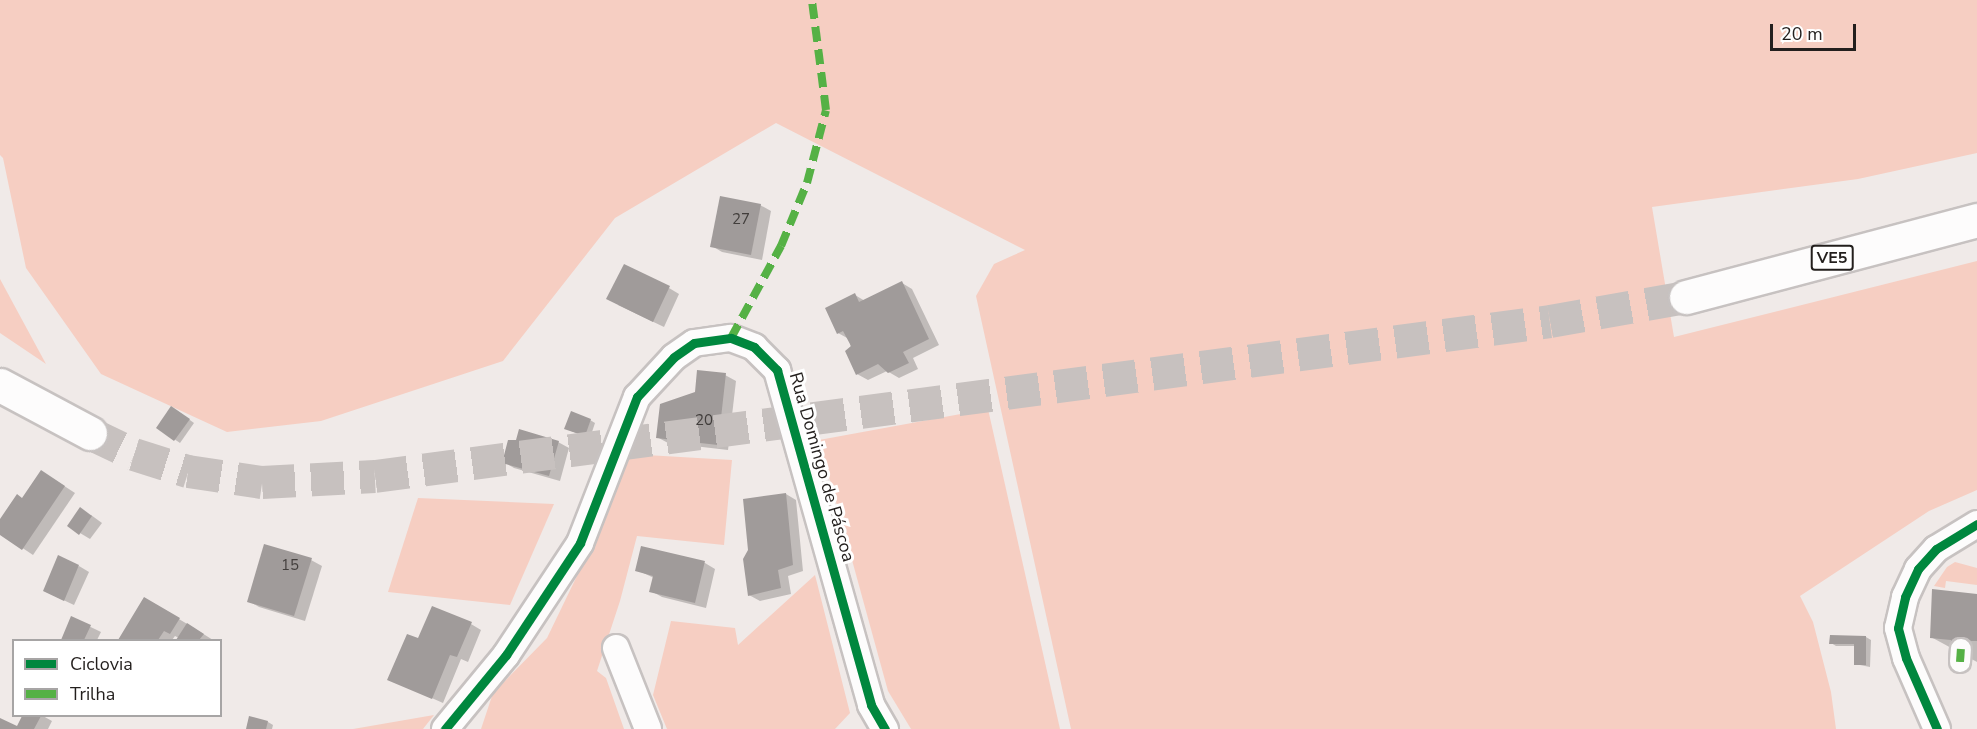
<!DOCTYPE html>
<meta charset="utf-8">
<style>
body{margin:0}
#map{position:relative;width:1977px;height:729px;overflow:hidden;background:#f0eae8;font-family:"Nunito Sans",sans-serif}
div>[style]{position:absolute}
.green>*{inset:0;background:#f6cec2}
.shadow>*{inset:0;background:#0003}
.building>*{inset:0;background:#a09b9a}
.primary-tunnel>*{height:33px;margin-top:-16.5px;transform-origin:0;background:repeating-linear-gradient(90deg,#c7c1bf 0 33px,transparent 0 49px)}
.roads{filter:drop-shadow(2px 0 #c7c2c1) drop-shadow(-2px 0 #c7c2c1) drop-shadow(0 2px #c7c2c1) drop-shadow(0 -2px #c7c2c1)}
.pedestrian>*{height:20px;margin:-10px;padding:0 10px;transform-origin:10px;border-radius:10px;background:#fdfcfc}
.minor>*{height:26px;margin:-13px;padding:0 13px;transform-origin:13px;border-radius:13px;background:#fdfcfc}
.primary>*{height:33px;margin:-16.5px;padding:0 16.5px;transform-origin:16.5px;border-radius:16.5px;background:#fdfcfc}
.quiet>*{height:8px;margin-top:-4px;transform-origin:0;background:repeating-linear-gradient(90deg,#55b145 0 15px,transparent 0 23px)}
.cycleway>*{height:9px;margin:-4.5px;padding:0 4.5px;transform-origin:4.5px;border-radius:4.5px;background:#00873e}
span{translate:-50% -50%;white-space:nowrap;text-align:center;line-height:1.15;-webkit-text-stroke:6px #fff;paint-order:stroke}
.number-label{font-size:15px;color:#423e3c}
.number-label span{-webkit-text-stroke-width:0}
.shield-label span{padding:2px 4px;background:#fff;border:2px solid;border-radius:4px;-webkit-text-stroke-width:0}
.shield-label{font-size:16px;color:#231f1d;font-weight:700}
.street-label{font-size:18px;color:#231f1d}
.legend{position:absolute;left:12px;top:639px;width:210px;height:78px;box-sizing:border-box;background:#fff;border:2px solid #a7a5a5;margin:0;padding:8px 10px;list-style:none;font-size:18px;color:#231f1d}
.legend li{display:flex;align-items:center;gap:12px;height:30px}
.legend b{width:30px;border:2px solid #a7a5a5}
.scale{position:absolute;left:1770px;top:24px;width:86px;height:27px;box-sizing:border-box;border:3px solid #231f1d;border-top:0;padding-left:8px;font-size:18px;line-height:21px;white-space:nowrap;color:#231f1d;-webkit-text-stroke:4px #fff;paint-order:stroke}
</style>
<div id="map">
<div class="green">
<i style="clip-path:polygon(0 0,1977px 0,1977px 153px,1858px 179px,1652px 207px,1674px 337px,1977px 261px,1977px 490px,1929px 511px,1800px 596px,1813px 622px,1831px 692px,1836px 729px,1071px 729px,976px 296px,994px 264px,1025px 250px,776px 123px,615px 218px,503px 361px,321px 421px,227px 432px,101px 374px,26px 268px,3px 158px,0 155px)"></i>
<i style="clip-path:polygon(0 279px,46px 364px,0 333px)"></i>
<i style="clip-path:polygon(988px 409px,1060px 729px,911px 729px,888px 691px,819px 440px)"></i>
<i style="clip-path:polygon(629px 454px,732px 460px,724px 545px,637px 536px,620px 601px,597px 671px,606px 678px,624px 729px,481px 729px,493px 693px,547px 638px,603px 522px)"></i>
<i style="clip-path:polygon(418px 498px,554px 504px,510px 605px,388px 592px)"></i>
<i style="clip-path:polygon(1955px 562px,1977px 568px,1977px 585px,1946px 581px,1945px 588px,1934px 586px,1947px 567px)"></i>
<i style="clip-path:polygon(815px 575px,850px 713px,835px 729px,667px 729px,653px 695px,671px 621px,735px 628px,738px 645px)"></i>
<i style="clip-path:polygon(434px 715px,423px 729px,353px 729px)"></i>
</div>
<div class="shadow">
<i style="clip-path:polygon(760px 205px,771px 211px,762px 260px,722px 252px,712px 246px)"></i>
<i style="clip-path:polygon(902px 283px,912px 289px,939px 345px,913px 358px,918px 369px,899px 378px,887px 371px,868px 380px,857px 374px,849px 339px,838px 333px,855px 295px,865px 301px)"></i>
<i style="clip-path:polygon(669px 288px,679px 294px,664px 327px,618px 305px)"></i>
<i style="clip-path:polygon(725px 375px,736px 381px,728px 450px,668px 443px,657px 437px,696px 393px)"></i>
<i style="clip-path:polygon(176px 410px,194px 423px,180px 443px,158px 428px)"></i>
<i style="clip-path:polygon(590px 420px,595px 423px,590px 438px,571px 431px)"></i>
<i style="clip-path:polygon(558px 442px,569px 448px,560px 481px,514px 468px,504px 462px)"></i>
<i style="clip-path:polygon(52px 478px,75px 493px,33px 555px,0 533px,0 522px)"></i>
<i style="clip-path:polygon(786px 494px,796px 500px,803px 571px,788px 576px,791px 594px,760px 601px,749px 595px)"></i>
<i style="clip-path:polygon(91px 515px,102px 523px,90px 539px,80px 533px)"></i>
<i style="clip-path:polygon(642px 547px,705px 563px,715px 569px,706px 608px,662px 597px,651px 591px,654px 578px,637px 570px)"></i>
<i style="clip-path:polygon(311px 560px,322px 566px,305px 621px,259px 607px,249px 601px)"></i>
<i style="clip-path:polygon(79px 566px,89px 572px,74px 605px,44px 591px)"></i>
<i style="clip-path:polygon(1977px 595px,1977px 662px,1931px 637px)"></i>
<i style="clip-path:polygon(145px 599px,189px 625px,213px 640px,178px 640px,179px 638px,175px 636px,172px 640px,120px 640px)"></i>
<i style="clip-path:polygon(72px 618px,101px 632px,97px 640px,62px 640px)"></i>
<i style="clip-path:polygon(471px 624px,481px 630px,468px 662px,461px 659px,443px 703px,389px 679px,419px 640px)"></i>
<i style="clip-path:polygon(1866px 637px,1871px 640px,1870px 667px,1855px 664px,1855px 646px,1836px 646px,1831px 643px)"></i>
<i style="clip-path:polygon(23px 716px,43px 716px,52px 721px,48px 729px,0 729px,0 719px,18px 728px)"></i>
<i style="clip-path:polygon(250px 718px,268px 722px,273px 725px,272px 729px,247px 729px)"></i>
</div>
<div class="building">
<i style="clip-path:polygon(720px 196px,761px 204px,751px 255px,710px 247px)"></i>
<i style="clip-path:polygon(624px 264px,670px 286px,653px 322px,606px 299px)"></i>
<i style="clip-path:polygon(902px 281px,929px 339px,903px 352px,909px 363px,888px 373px,878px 364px,856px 375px,845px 351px,851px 346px,843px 331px,837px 334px,825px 308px,855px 293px,859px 302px)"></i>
<i style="clip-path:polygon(697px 370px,726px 373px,718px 445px,656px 438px,660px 404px,695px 392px)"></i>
<i style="clip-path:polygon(171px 406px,190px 419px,174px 441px,156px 428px)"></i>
<i style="clip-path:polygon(571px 411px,591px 419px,585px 436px,564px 429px)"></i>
<i style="clip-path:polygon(519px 429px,559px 441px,549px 476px,502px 463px,508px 440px,516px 440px)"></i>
<i style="clip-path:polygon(41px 470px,65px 486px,22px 550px,0 535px,0 519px,17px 494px,22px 498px)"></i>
<i style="clip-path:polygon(786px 493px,793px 565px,778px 570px,781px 588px,748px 596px,743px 559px,748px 550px,743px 499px)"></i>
<i style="clip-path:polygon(80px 507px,92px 516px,79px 535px,67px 526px)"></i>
<i style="clip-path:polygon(264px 544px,312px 558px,294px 616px,247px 602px)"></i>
<i style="clip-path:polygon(641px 546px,705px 561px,695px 603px,649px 592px,653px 576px,635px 571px)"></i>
<i style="clip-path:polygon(58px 555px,79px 565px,64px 601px,43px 591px)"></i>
<i style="clip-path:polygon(1932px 589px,1977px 594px,1977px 641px,1971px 641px,1971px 650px,1951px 648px,1951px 640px,1930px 638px)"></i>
<i style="clip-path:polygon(144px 597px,180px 618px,170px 634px,164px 631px,158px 640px,118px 640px)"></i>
<i style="clip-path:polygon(432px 606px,472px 622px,457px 657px,450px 655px,432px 699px,387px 680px,407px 634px,418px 638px)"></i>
<i style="clip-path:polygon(71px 616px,91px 625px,84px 640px,61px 640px)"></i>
<i style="clip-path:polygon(187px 623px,204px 634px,199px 640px,176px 640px)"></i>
<i style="clip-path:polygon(1830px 635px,1866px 636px,1866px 665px,1854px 665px,1854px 644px,1829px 644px)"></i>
<i style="clip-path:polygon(22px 716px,41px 716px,34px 729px,0 729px,0 718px,17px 726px)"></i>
<i style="clip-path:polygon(249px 716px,268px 721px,266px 729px,246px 729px)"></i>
</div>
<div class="primary-tunnel">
<i style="left:90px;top:433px;width:49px;rotate:25.5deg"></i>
<i style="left:134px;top:454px;width:57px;rotate:17.5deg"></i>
<i style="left:188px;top:471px;width:75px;rotate:8.5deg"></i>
<i style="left:262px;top:482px;width:113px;rotate:-3deg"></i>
<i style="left:375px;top:476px;width:1185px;rotate:-7.51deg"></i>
<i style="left:1550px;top:321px;width:138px;rotate:-10deg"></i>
</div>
<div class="roads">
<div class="pedestrian">
<i style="left:1960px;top:662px;width:13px;rotate:-86deg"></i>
</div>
<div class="minor">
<i style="left:616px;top:648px;width:87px;rotate:68.4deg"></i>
<i style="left:445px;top:729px;width:96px;rotate:-50.5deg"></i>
<i style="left:506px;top:655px;width:134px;rotate:-56.5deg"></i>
<i style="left:580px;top:543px;width:157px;rotate:-68.7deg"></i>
<i style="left:637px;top:397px;width:54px;rotate:-47.2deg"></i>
<i style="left:674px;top:357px;width:24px;rotate:-35deg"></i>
<i style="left:694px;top:343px;width:37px;rotate:-8deg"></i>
<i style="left:731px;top:338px;width:25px;rotate:21deg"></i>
<i style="left:754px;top:347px;width:33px;rotate:45deg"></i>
<i style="left:777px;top:370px;width:348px;rotate:74.3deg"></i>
<i style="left:871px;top:705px;width:28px;rotate:60deg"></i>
<i style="left:1937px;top:729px;width:77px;rotate:-113.6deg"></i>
<i style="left:1906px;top:658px;width:31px;rotate:-105deg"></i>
<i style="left:1898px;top:628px;width:32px;rotate:-77deg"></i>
<i style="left:1905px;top:597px;width:31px;rotate:-65deg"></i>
<i style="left:1918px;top:569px;width:27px;rotate:-48deg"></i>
<i style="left:1936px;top:549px;width:48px;rotate:-31.4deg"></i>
</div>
<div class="primary">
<i style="left:1686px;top:297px;width:301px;rotate:-14.8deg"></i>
<i style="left:0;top:385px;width:102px;rotate:28.1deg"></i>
</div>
</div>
<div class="quiet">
<i style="left:731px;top:338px;width:105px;rotate:-61.5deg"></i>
<i style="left:781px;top:246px;width:68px;rotate:-67.6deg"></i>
<i style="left:807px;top:183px;width:75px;rotate:-75.4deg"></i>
<i style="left:826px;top:110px;width:111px;rotate:-97.3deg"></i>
<i style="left:1960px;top:662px;width:13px;rotate:-86deg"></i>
</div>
<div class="cycleway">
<i style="left:445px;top:729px;width:96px;rotate:-50.5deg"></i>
<i style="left:506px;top:655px;width:134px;rotate:-56.5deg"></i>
<i style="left:580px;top:543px;width:157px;rotate:-68.7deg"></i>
<i style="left:637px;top:397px;width:54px;rotate:-47.2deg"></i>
<i style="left:674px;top:357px;width:24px;rotate:-35deg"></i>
<i style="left:694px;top:343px;width:37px;rotate:-8deg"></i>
<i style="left:731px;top:338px;width:25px;rotate:21deg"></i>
<i style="left:754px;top:347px;width:33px;rotate:45deg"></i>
<i style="left:777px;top:370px;width:348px;rotate:74.3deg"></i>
<i style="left:871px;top:705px;width:28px;rotate:60deg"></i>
<i style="left:1937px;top:729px;width:77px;rotate:-113.6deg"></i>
<i style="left:1906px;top:658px;width:31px;rotate:-105deg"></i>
<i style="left:1898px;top:628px;width:32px;rotate:-77deg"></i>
<i style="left:1905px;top:597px;width:31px;rotate:-65deg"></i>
<i style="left:1918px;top:569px;width:27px;rotate:-48deg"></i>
<i style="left:1936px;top:549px;width:48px;rotate:-31.4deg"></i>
</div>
<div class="number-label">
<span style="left:741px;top:220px">27</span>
<span style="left:704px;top:421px">20</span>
<span style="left:290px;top:566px">15</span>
</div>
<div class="shield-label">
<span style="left:1832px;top:258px">VE5</span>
</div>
<div class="street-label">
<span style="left:822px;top:467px;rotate:74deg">Rua Domingo de Páscoa</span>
</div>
<ul class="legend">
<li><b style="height:8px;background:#00873e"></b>Ciclovia</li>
<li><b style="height:8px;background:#55b145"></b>Trilha</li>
</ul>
<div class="scale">20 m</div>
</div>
